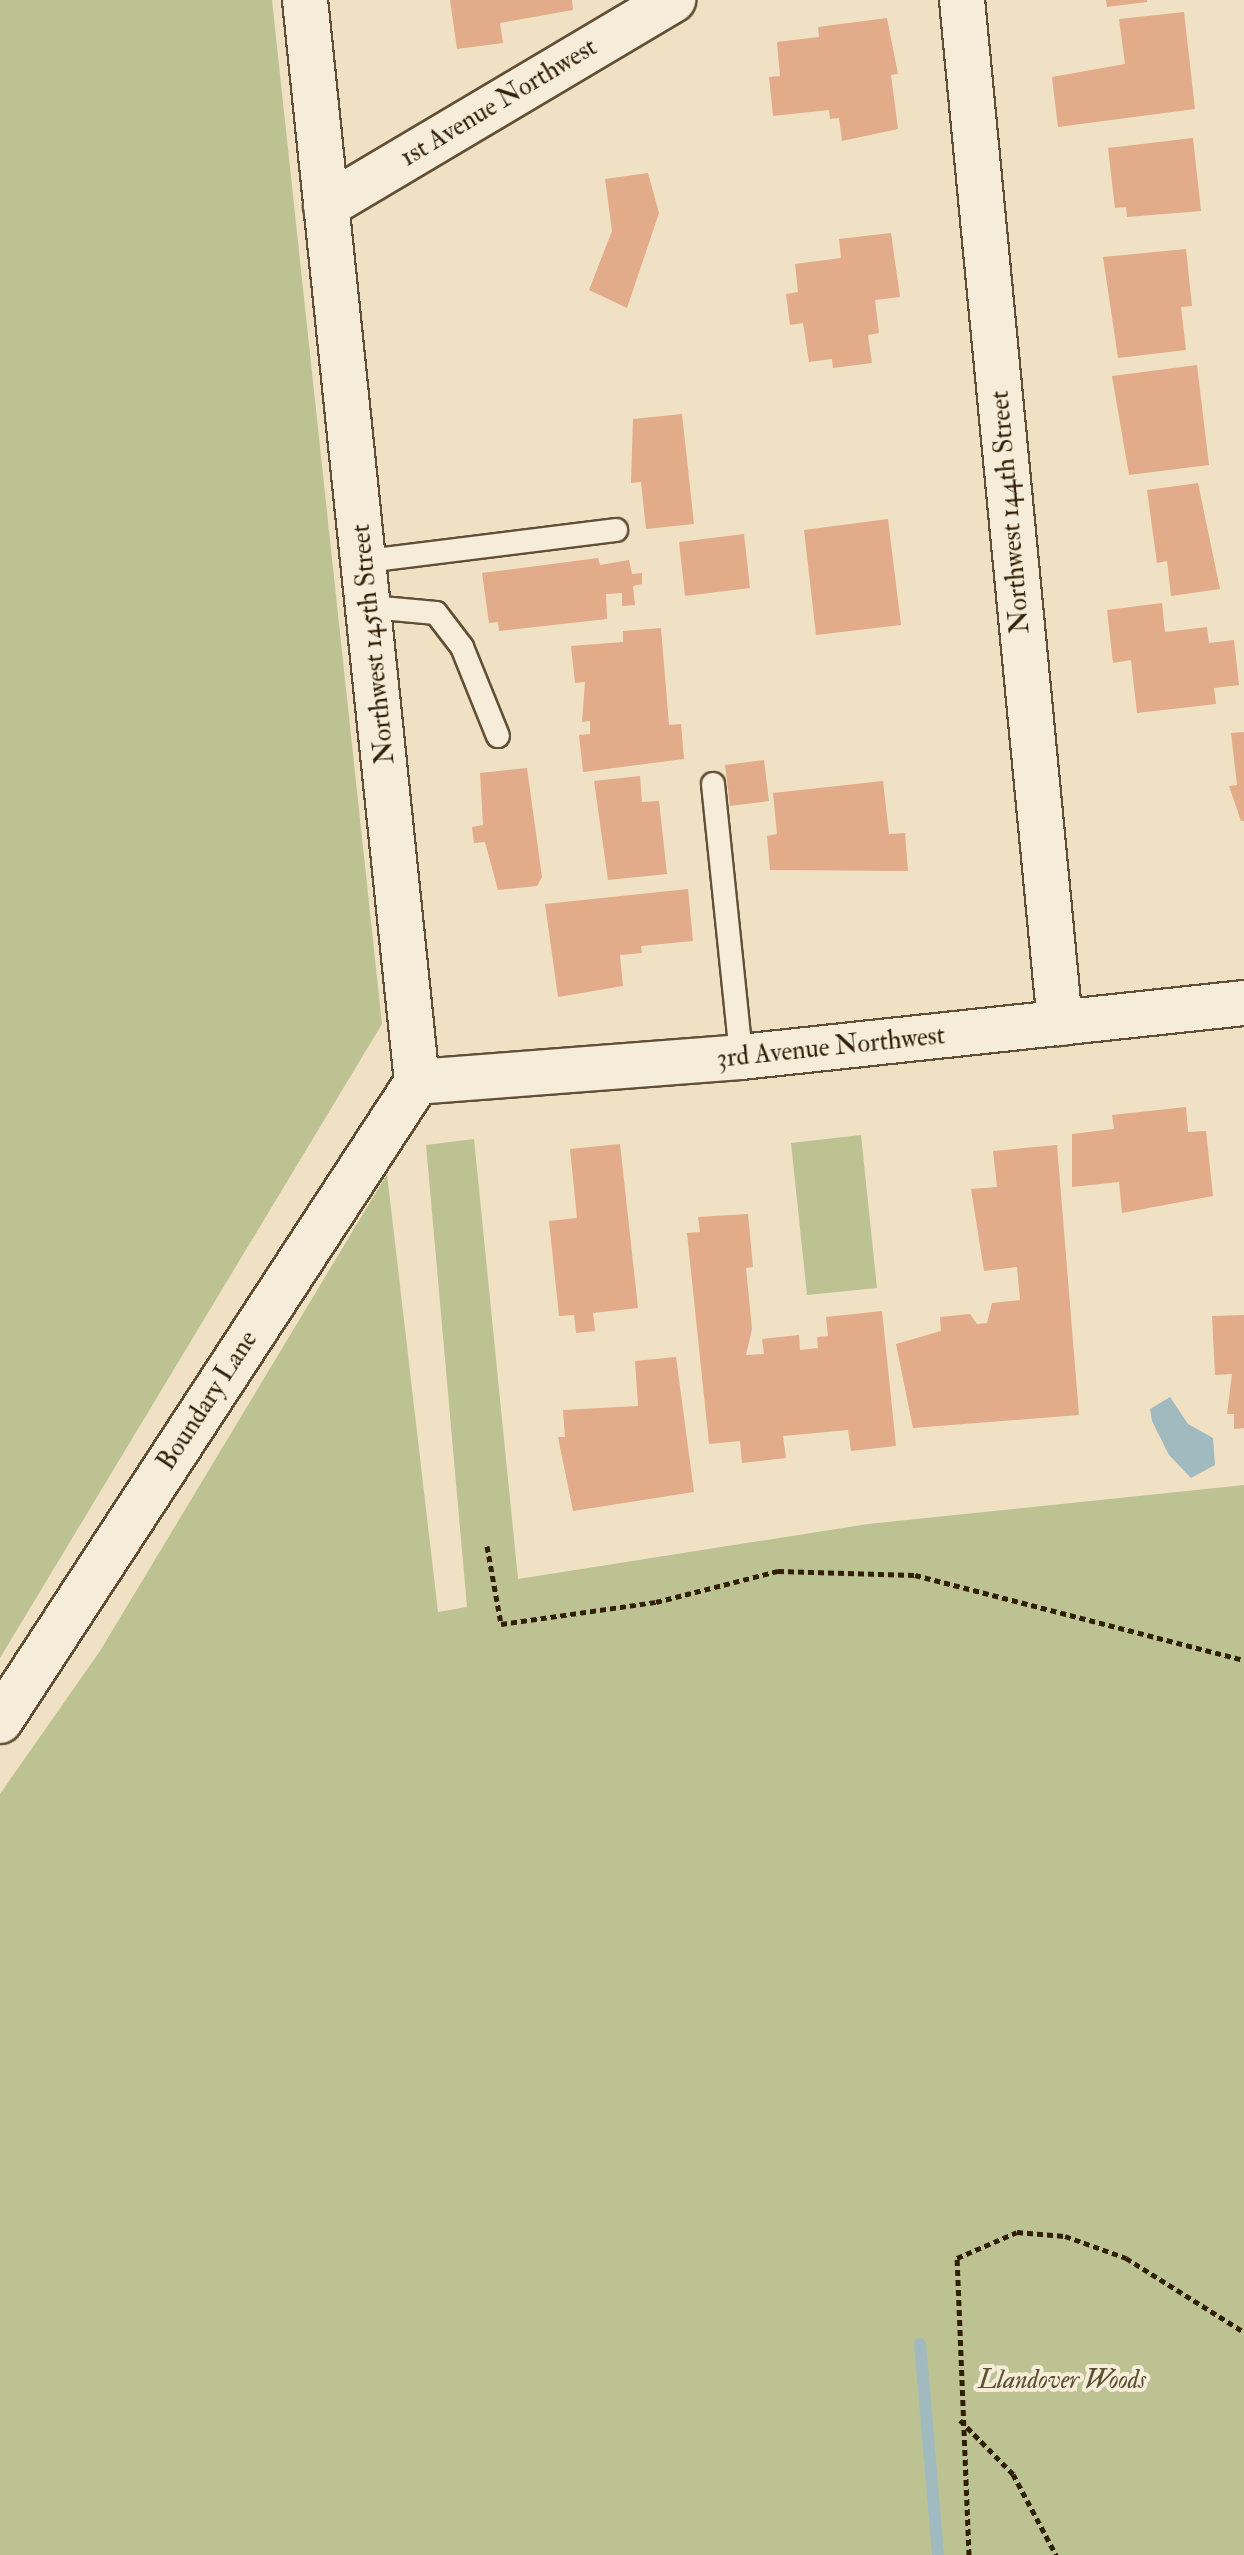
<!DOCTYPE html>
<style>
body{margin:0}
#map{position:relative;width:1244px;height:2555px;overflow:hidden;background:#f0e1c4;font-family:"IM FELL Double Pica",serif}
div>[style]{position:absolute}
.green>*{inset:0;background:#bdc292}
.water>*{inset:0;background:#a1bac0}
.stream>*{height:12px;margin:-6px;padding:0 6px;transform-origin:6px;border-radius:6px;background:#a1bac0}
.building>*{inset:0;background:#e2ab89}
.path>*{height:5px;margin-top:-2.5px;transform-origin:0;background:repeating-linear-gradient(90deg,#311f05 0 6px,transparent 0 10px)}
.roads{filter:drop-shadow(2px 0 #615035) drop-shadow(-2px 0 #615035) drop-shadow(0 2px #615035) drop-shadow(0 -2px #615035)}
.lane>*{height:22px;margin:-11px;padding:0 11px;transform-origin:11px;border-radius:11px;background:#f5ecd9}
.street>*{height:44px;margin:-22px;padding:0 22px;transform-origin:22px;border-radius:22px;background:#f5ecd9}
.secondary>*{height:44px;margin:-22px;padding:0 22px;transform-origin:22px;border-radius:22px;background:#f5ecd9}
span{translate:-50% -50%;white-space:nowrap;text-align:center;line-height:1.15;-webkit-text-stroke:8px #f5ecd9;paint-order:stroke}
.street-label{font-size:26px;color:#311f05}
.park-label{font-size:26px;color:#5b502f;font-style:italic}
</style>
<div id="map">
<div class="green">
<i style="clip-path:polygon(0 0,272px 0,382px 1024px,0 1658px)"></i>
<i style="clip-path:polygon(861px 1135px,877px 1288px,807px 1295px,791px 1143px)"></i>
<i style="clip-path:polygon(474px 1139px,518px 1579px,868px 1524px,1244px 1485px,1244px 2555px,0 2555px,0 1794px,100px 1651px,387px 1174px,438px 1612px,467px 1607px,426px 1145px)"></i>
</div>
<div class="water">
<i style="clip-path:polygon(1170px 1397px,1188px 1424px,1213px 1438px,1215px 1465px,1191px 1478px,1169px 1455px,1152px 1421px,1150px 1409px)"></i>
</div>
<div class="stream">
<i style="left:920px;top:2344px;width:212px;rotate:85.1deg"></i>
</div>
<div class="building">
<i style="clip-path:polygon(450px 0,572px 0,573px 10px,500px 23px,503px 43px,457px 49px)"></i>
<i style="clip-path:polygon(1106px 0,1147px 0,1147px 2px,1107px 7px)"></i>
<i style="clip-path:polygon(1184px 12px,1195px 109px,1058px 127px,1052px 77px,1125px 64px,1119px 19px)"></i>
<i style="clip-path:polygon(887px 18px,898px 74px,891px 75px,898px 129px,842px 141px,839px 118px,830px 119px,829px 110px,773px 116px,769px 77px,780px 76px,777px 42px,819px 37px,818px 27px)"></i>
<i style="clip-path:polygon(1193px 138px,1201px 211px,1127px 217px,1126px 207px,1115px 208px,1108px 148px)"></i>
<i style="clip-path:polygon(648px 173px,659px 213px,627px 308px,589px 290px,612px 231px,605px 179px)"></i>
<i style="clip-path:polygon(891px 233px,900px 297px,875px 300px,879px 333px,868px 335px,872px 363px,833px 368px,832px 359px,809px 362px,803px 323px,790px 325px,786px 294px,798px 292px,795px 264px,841px 258px,839px 239px)"></i>
<i style="clip-path:polygon(1186px 249px,1192px 306px,1181px 307px,1186px 350px,1118px 358px,1103px 257px)"></i>
<i style="clip-path:polygon(1197px 365px,1209px 465px,1129px 475px,1112px 376px)"></i>
<i style="clip-path:polygon(682px 414px,694px 524px,646px 529px,641px 482px,631px 483px,633px 419px)"></i>
<i style="clip-path:polygon(1198px 483px,1220px 589px,1171px 596px,1167px 561px,1157px 563px,1147px 490px)"></i>
<i style="clip-path:polygon(888px 519px,901px 625px,816px 635px,804px 530px)"></i>
<i style="clip-path:polygon(744px 534px,750px 588px,685px 596px,679px 542px)"></i>
<i style="clip-path:polygon(598px 558px,600px 565px,629px 560px,632px 574px,642px 573px,642px 584px,633px 586px,635px 605px,622px 606px,622px 593px,606px 594px,607px 619px,499px 631px,498px 622px,489px 623px,482px 573px)"></i>
<i style="clip-path:polygon(1162px 603px,1165px 632px,1207px 627px,1209px 643px,1234px 640px,1239px 685px,1214px 688px,1216px 704px,1137px 713px,1131px 660px,1113px 663px,1107px 610px)"></i>
<i style="clip-path:polygon(661px 628px,669px 725px,681px 724px,684px 759px,583px 772px,579px 735px,590px 734px,590px 721px,582px 722px,585px 682px,575px 683px,571px 646px,623px 642px,623px 631px)"></i>
<i style="clip-path:polygon(1244px 732px,1244px 821px,1241px 821px,1229px 786px,1237px 785px,1231px 733px)"></i>
<i style="clip-path:polygon(764px 760px,769px 801px,730px 806px,725px 765px)"></i>
<i style="clip-path:polygon(527px 768px,542px 877px,537px 886px,498px 890px,485px 842px,474px 843px,472px 827px,483px 825px,480px 773px)"></i>
<i style="clip-path:polygon(640px 776px,642px 802px,659px 801px,667px 874px,608px 880px,594px 781px)"></i>
<i style="clip-path:polygon(883px 781px,889px 834px,905px 833px,908px 871px,770px 870px,767px 836px,777px 834px,773px 793px)"></i>
<i style="clip-path:polygon(688px 889px,693px 941px,641px 946px,642px 953px,620px 955px,623px 986px,558px 997px,545px 904px)"></i>
<i style="clip-path:polygon(1186px 1107px,1188px 1132px,1206px 1131px,1213px 1196px,1122px 1213px,1119px 1182px,1072px 1187px,1072px 1134px,1114px 1129px,1112px 1115px)"></i>
<i style="clip-path:polygon(620px 1144px,638px 1308px,593px 1313px,595px 1331px,576px 1333px,574px 1315px,559px 1316px,549px 1221px,577px 1218px,570px 1149px)"></i>
<i style="clip-path:polygon(1057px 1145px,1079px 1415px,913px 1428px,896px 1344px,941px 1331px,940px 1317px,970px 1314px,977px 1324px,987px 1323px,992px 1303px,1020px 1300px,1017px 1267px,984px 1271px,971px 1189px,997px 1187px,993px 1151px)"></i>
<i style="clip-path:polygon(748px 1214px,753px 1267px,746px 1268px,752px 1329px,746px 1355px,764px 1354px,762px 1339px,799px 1335px,800px 1350px,818px 1348px,817px 1337px,828px 1336px,826px 1317px,882px 1311px,896px 1446px,851px 1451px,848px 1430px,783px 1436px,786px 1458px,742px 1463px,740px 1441px,709px 1444px,687px 1233px,700px 1232px,698px 1217px)"></i>
<i style="clip-path:polygon(1244px 1315px,1244px 1428px,1234px 1429px,1234px 1414px,1227px 1414px,1232px 1374px,1215px 1375px,1212px 1316px)"></i>
<i style="clip-path:polygon(676px 1357px,694px 1492px,573px 1511px,558px 1437px,565px 1437px,563px 1410px,638px 1406px,635px 1361px)"></i>
</div>
<div class="path">
<i style="left:487px;top:1546px;width:79px;rotate:79.8deg"></i>
<i style="left:501px;top:1624px;width:157px;rotate:-8.1deg"></i>
<i style="left:656px;top:1602px;width:126px;rotate:-14.3deg"></i>
<i style="left:778px;top:1571px;width:137px;rotate:1.7deg"></i>
<i style="left:915px;top:1575px;width:340px;rotate:14.5deg"></i>
<i style="left:960px;top:2420px;width:76px;rotate:45.5deg"></i>
<i style="left:1013px;top:2474px;width:92px;rotate:62deg"></i>
<i style="left:969px;top:2555px;width:297px;rotate:-92.3deg"></i>
<i style="left:957px;top:2258px;width:65px;rotate:-23.4deg"></i>
<i style="left:1017px;top:2232px;width:48px;rotate:4.8deg"></i>
<i style="left:1065px;top:2236px;width:65px;rotate:19.8deg"></i>
<i style="left:1126px;top:2258px;width:139px;rotate:32.1deg"></i>
</div>
<div class="roads">
<div class="lane">
<i style="left:367px;top:561px;width:251px;rotate:-7.1deg"></i>
<i style="left:371px;top:607px;width:65px;rotate:5.3deg"></i>
<i style="left:436px;top:613px;width:43px;rotate:52.6deg"></i>
<i style="left:462px;top:647px;width:96px;rotate:68deg"></i>
<i style="left:713px;top:784px;width:274px;rotate:84.1deg"></i>
</div>
<div class="street">
<i style="left:962px;top:0;width:1028px;rotate:84.53deg"></i>
<i style="left:326px;top:206px;width:404px;rotate:-30.7deg"></i>
<i style="left:0;top:1721px;width:763px;rotate:-56.87deg"></i>
</div>
<div class="secondary">
<i style="left:305px;top:0;width:1088px;rotate:84.09deg"></i>
<i style="left:417px;top:1082px;width:325px;rotate:-4.4deg"></i>
<i style="left:741px;top:1057px;width:506px;rotate:-6.13deg"></i>
</div>
</div>
<div class="street-label">
<span style="left:499px;top:103px;rotate:-31deg">1st Avenue Northwest</span>
<span style="left:1011px;top:512px;rotate:-95deg">Northwest 144th Street</span>
<span style="left:374px;top:644px;rotate:-96deg">Northwest 145th Street</span>
<span style="left:831px;top:1048px;rotate:-6deg">3rd Avenue Northwest</span>
<span style="left:208px;top:1401px;rotate:-57deg">Boundary Lane</span>
</div>
<div class="park-label">
<span style="left:1062px;top:2381px">Llandover Woods</span>
</div>
</div>
